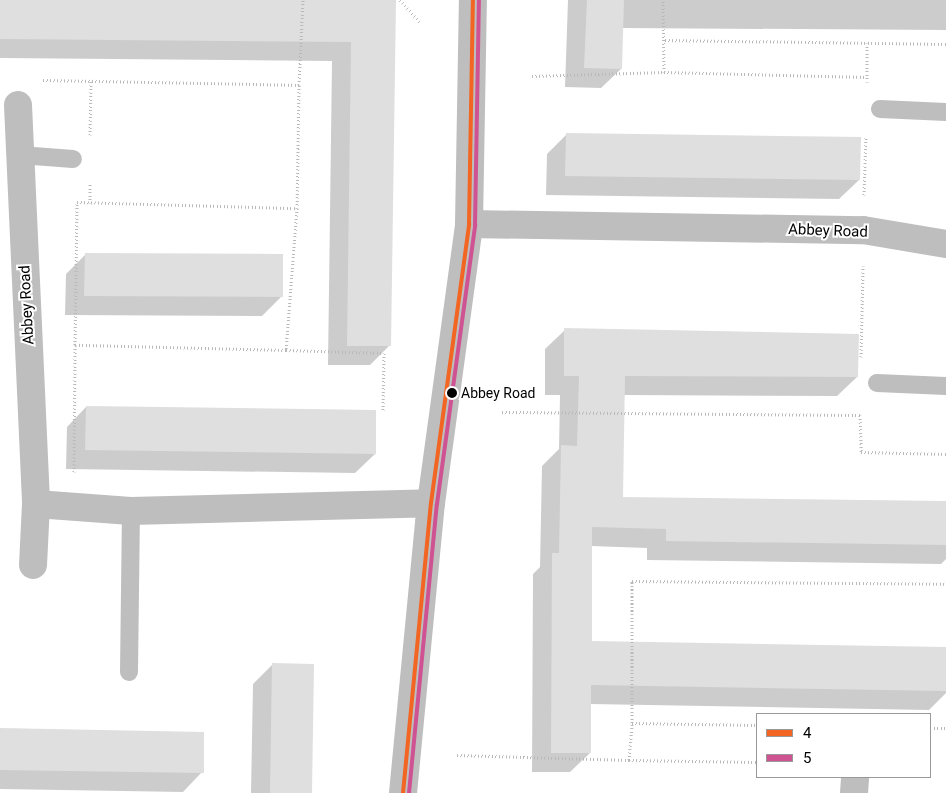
<!DOCTYPE html>
<style>
body{margin:0}
#map{position:relative;width:946px;height:793px;overflow:hidden;background:#fff;font-family:Roboto,sans-serif}
div>[style]{position:absolute}
.shadow>*{inset:0;background:#0003}
.building>*{inset:0;background:#dfdfdf}
.path>*{height:3px;margin-top:-1.5px;transform-origin:0;background:repeating-linear-gradient(90deg,#b9b9b9 0 1px,transparent 0 3.5px)}
.lane>*{height:18px;margin:-9px;padding:0 9px;transform-origin:9px;border-radius:9px;background:#bebebe}
.street>*{height:28px;margin:-14px;padding:0 14px;transform-origin:14px;border-radius:14px;background:#bebebe}
.bus-1>*{height:4px;margin:-2px;padding:0 2px;transform-origin:2px;border-radius:2px;background:#f26522}
.bus-2>*{height:4px;margin:-2px;padding:0 2px;transform-origin:2px;border-radius:2px;background:#cf5392}
.dots>*{width:14px;height:14px;translate:-50% -50%;box-sizing:border-box;border:2px solid #fff;border-radius:50%}
span{translate:-50% -50%;white-space:nowrap;text-align:center;line-height:1.15;-webkit-text-stroke:4px #fff;paint-order:stroke}
.bus-label{font-size:14px;color:#000}
.left{translate:0 -50%;text-align:left}
.street-label{font-size:15px;color:#000}
.legend{position:absolute;left:756px;top:713px;width:175px;height:65px;box-sizing:border-box;background:#fff;border:1px solid #999;margin:0;padding:6px 9px;list-style:none;font-size:15px;color:#000}
.legend li{display:flex;align-items:center;gap:10px;height:25px}
.legend b{width:25px;border:1px solid #999}
</style>
<div id="map">
<div class="shadow">
<i style="clip-path:polygon(0 0,394px 1px,390px 345px,370px 365px,328px 365px,332px 61px,0 58px)"></i>
<i style="clip-path:polygon(568px 0,946px 0,946px 30px,622px 28px,621px 69px,601px 88px,565px 87px)"></i>
<i style="clip-path:polygon(567px 134px,859px 180px,839px 199px,546px 195px,547px 154px)"></i>
<i style="clip-path:polygon(86px 254px,282px 296px,262px 316px,65px 315px,66px 274px)"></i>
<i style="clip-path:polygon(565px 330px,857px 377px,837px 396px,624px 395px,621px 498px,946px 502px,946px 559px,941px 564px,647px 560px,647px 548px,591px 546px,590px 643px,946px 649px,946px 693px,929px 710px,590px 704px,590px 753px,570px 772px,532px 772px,533px 574px,540px 567px,542px 466px,559px 449px,560px 395px,545px 395px,545px 349px)"></i>
<i style="clip-path:polygon(86px 407px,375px 454px,355px 473px,66px 469px,67px 427px)"></i>
<i style="clip-path:polygon(273px 664px,311px 793px,251px 793px,253px 684px)"></i>
<i style="clip-path:polygon(0 730px,202px 772px,183px 792px,0 789px)"></i>
</div>
<div class="building">
<i style="clip-path:polygon(0 0,396px 0,391px 346px,347px 346px,351px 42px,0 39px)"></i>
<i style="clip-path:polygon(587px 0,624px 0,622px 69px,584px 68px)"></i>
<i style="clip-path:polygon(566px 133px,861px 137px,860px 180px,565px 176px)"></i>
<i style="clip-path:polygon(85px 253px,283px 254px,283px 297px,84px 296px)"></i>
<i style="clip-path:polygon(564px 328px,859px 334px,858px 377px,625px 376px,623px 497px,946px 501px,946px 545px,666px 541px,666px 529px,592px 527px,592px 641px,946px 647px,946px 691px,591px 685px,591px 753px,551px 753px,552px 553px,559px 553px,561px 445px,577px 446px,579px 376px,564px 376px)"></i>
<i style="clip-path:polygon(86px 406px,376px 410px,376px 454px,85px 450px)"></i>
<i style="clip-path:polygon(272px 663px,314px 664px,312px 793px,270px 793px)"></i>
<i style="clip-path:polygon(0 728px,204px 732px,204px 773px,0 770px)"></i>
</div>
<div class="path">
<i style="left:400px;top:0;width:30px;rotate:48deg"></i>
<i style="left:665px;top:40px;width:281px;rotate:0.8deg"></i>
<i style="left:664px;top:72px;width:203px;rotate:1.4deg"></i>
<i style="left:532px;top:76px;width:132px;rotate:-1.7deg"></i>
<i style="left:664px;top:72px;width:72px;rotate:-90.8deg"></i>
<i style="left:43px;top:80px;width:256px;rotate:1.1deg"></i>
<i style="left:299px;top:85px;width:85px;rotate:-87.3deg"></i>
<i style="left:867px;top:82px;width:39px;rotate:-90deg"></i>
<i style="left:299px;top:85px;width:123px;rotate:90.9deg"></i>
<i style="left:297px;top:208px;width:142px;rotate:94.4deg"></i>
<i style="left:286px;top:350px;width:98px;rotate:1.8deg"></i>
<i style="left:384px;top:353px;width:59px;rotate:91deg"></i>
<i style="left:90px;top:135px;width:54px;rotate:-88.9deg"></i>
<i style="left:864px;top:195px;width:59px;rotate:-88.1deg"></i>
<i style="left:90px;top:203px;width:20px;rotate:-90deg"></i>
<i style="left:286px;top:350px;width:211px;rotate:-178.6deg"></i>
<i style="left:75px;top:345px;width:143px;rotate:-89.2deg"></i>
<i style="left:77px;top:202px;width:220px;rotate:1.6deg"></i>
<i style="left:861px;top:357px;width:91px;rotate:-88.7deg"></i>
<i style="left:502px;top:412px;width:358px;rotate:0.5deg"></i>
<i style="left:860px;top:415px;width:37px;rotate:88deg"></i>
<i style="left:861px;top:452px;width:85px;rotate:1.3deg"></i>
<i style="left:74px;top:472px;width:127px;rotate:-89.5deg"></i>
<i style="left:632px;top:723px;width:142px;rotate:-90deg"></i>
<i style="left:632px;top:581px;width:314px;rotate:0.5deg"></i>
<i style="left:930px;top:728px;width:16px"></i>
<i style="left:457px;top:755px;width:172px;rotate:1.7deg"></i>
<i style="left:629px;top:760px;width:37px;rotate:-85deg"></i>
<i style="left:632px;top:723px;width:125px;rotate:0.9deg"></i>
<i style="left:629px;top:760px;width:128px;rotate:0.9deg"></i>
</div>
<div class="lane">
<i style="left:880px;top:109px;width:66px;rotate:2.6deg"></i>
<i style="left:20px;top:155px;width:53px;rotate:4.3deg"></i>
<i style="left:877px;top:383px;width:69px;rotate:2.5deg"></i>
<i style="left:129px;top:672px;width:161px;rotate:-89.3deg"></i>
</div>
<div class="street">
<i style="left:18px;top:105px;width:399px;rotate:87.4deg"></i>
<i style="left:36px;top:504px;width:61px;rotate:92.8deg"></i>
<i style="left:469px;top:224px;width:394px;rotate:0.9deg"></i>
<i style="left:863px;top:230px;width:84px;rotate:9.6deg"></i>
<i style="left:36px;top:504px;width:95px;rotate:4.2deg"></i>
<i style="left:131px;top:511px;width:300px;rotate:-1.5deg"></i>
<i style="left:403px;top:793px;width:291px;rotate:-84.5deg"></i>
<i style="left:431px;top:503px;width:282px;rotate:-82.2deg"></i>
<i style="left:469px;top:224px;width:224px;rotate:-89deg"></i>
<i style="left:854px;top:793px;width:16px;rotate:-86deg"></i>
</div>
<div class="bus-1">
<i style="left:403px;top:793px;width:291px;rotate:-84.5deg"></i>
<i style="left:431px;top:503px;width:282px;rotate:-82.2deg"></i>
<i style="left:469px;top:224px;width:224px;rotate:-89deg"></i>
</div>
<div class="bus-2">
<i style="left:409px;top:793px;width:290px;rotate:-84.5deg"></i>
<i style="left:437px;top:504px;width:282px;rotate:-82.2deg"></i>
<i style="left:475px;top:225px;width:225px;rotate:-89deg"></i>
</div>
<div class="dots">
<i style="left:452px;top:393px;background:#000"></i>
</div>
<div class="bus-label">
<span class="left" style="left:461px;top:393px">Abbey Road</span>
</div>
<div class="street-label">
<span style="left:828px;top:231px;rotate:2deg">Abbey Road</span>
<span style="left:27px;top:305px;rotate:-93deg">Abbey Road</span>
</div>
<ul class="legend">
<li><b style="height:6px;background:#f26522"></b>4</li>
<li><b style="height:6px;background:#cf5392"></b>5</li>
</ul>
</div>
